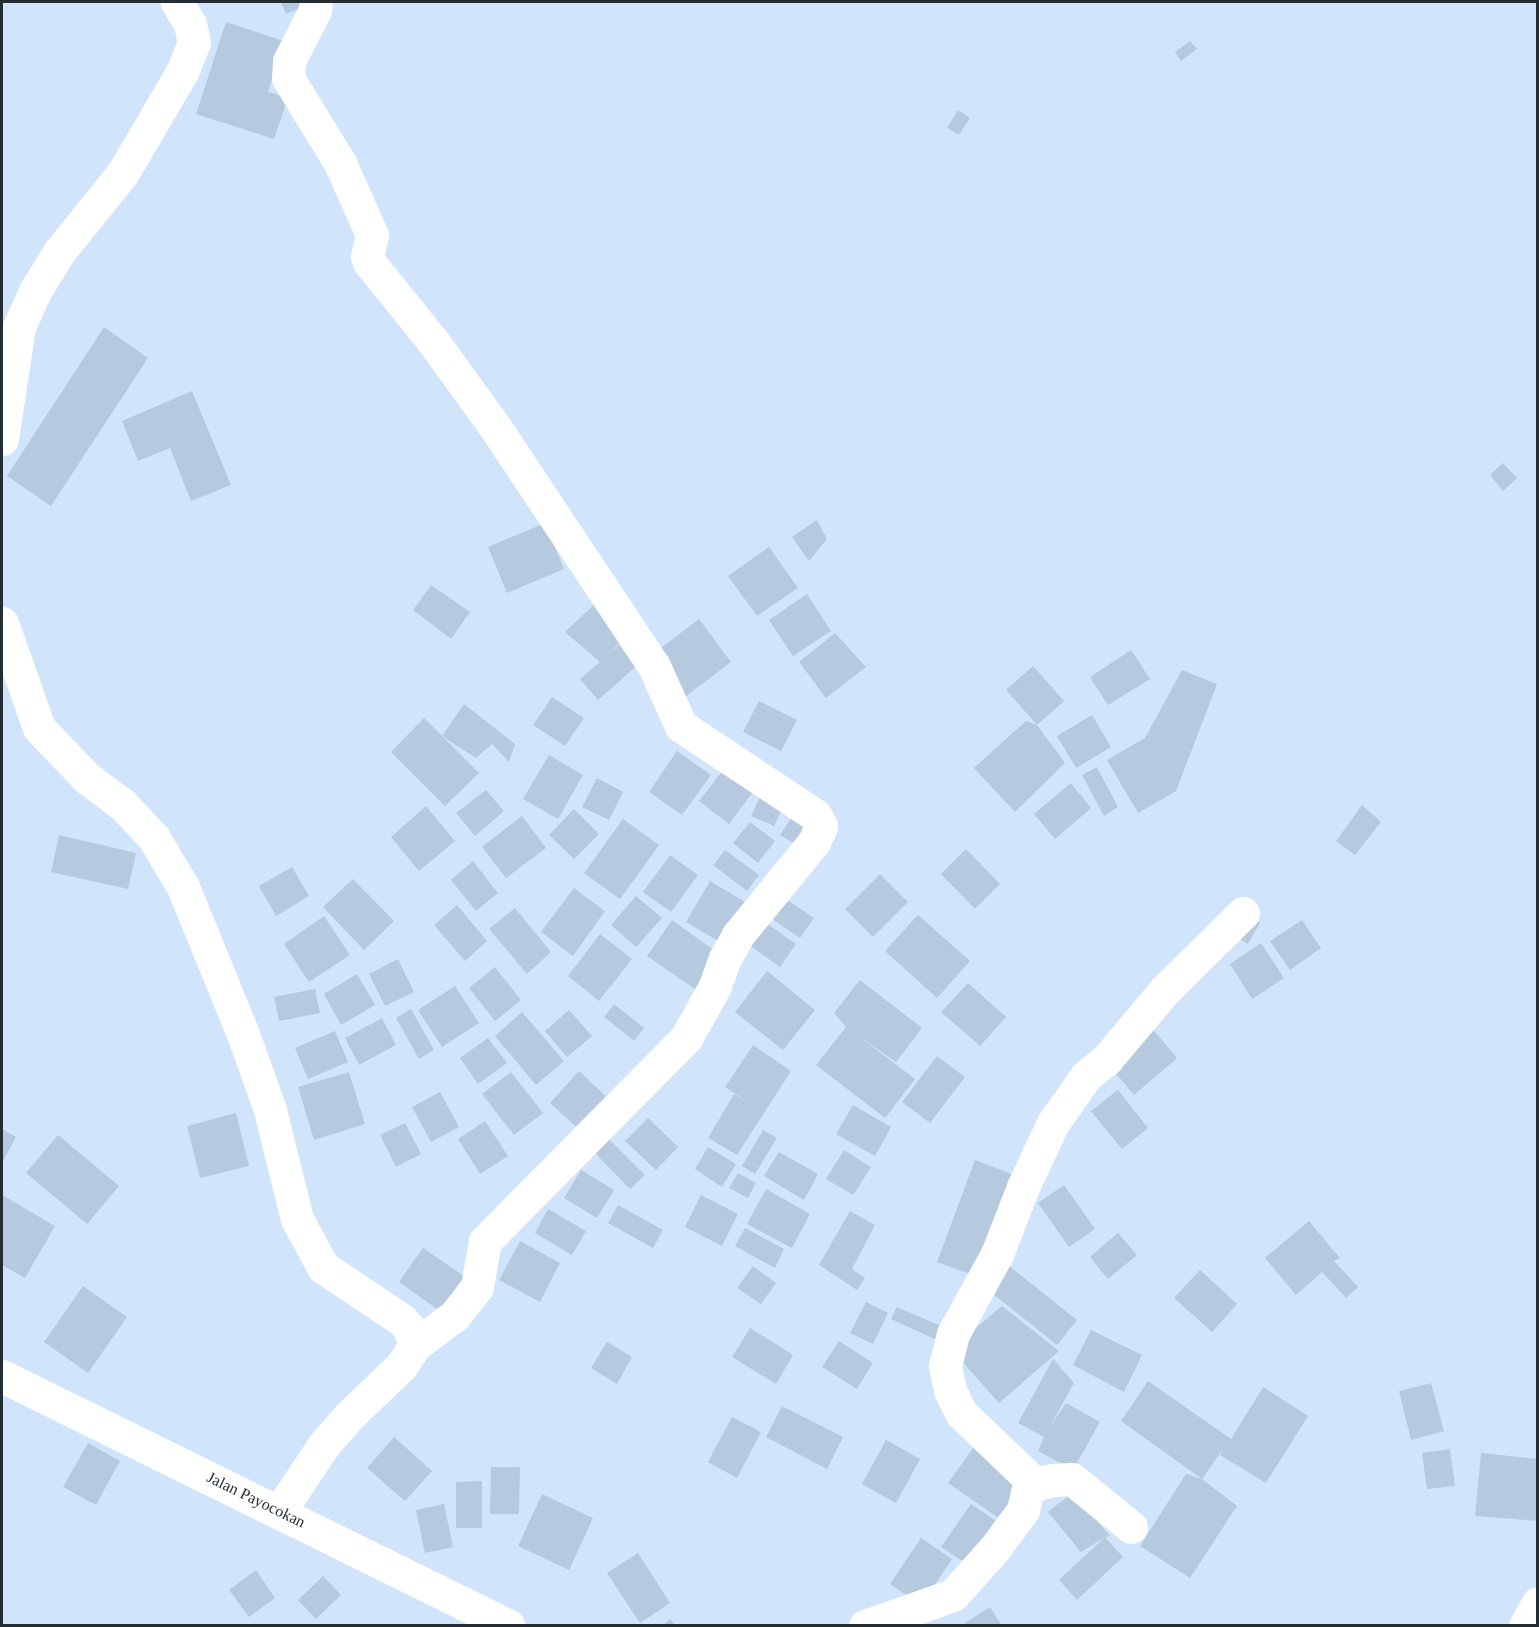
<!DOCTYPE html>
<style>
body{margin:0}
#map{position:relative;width:1539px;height:1627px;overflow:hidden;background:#d0e5fb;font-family:Georgia,serif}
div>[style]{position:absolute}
.building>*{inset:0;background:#b5c9df}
.minor>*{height:33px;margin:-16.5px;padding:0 16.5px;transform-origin:16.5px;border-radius:16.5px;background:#fff}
span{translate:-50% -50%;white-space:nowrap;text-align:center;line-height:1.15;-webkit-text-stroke:5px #fff;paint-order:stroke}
.street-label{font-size:16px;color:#242c34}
.frame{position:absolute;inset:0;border:3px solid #242c34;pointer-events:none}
</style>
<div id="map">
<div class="building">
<i style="clip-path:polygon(281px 2px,315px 2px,286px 14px)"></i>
<i style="clip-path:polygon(226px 22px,284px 41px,268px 92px,288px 98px,274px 139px,196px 114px)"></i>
<i style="clip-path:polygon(1190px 41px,1197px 49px,1181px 61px,1175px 52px)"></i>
<i style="clip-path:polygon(958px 110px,970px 118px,959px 135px,947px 128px)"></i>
<i style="clip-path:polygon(104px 327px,148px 358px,51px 506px,7px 476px)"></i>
<i style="clip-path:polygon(192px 391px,231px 485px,191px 501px,170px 448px,138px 461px,122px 421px)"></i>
<i style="clip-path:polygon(1503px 463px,1517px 478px,1503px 491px,1490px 475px)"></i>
<i style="clip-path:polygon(817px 520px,827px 539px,809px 561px,792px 537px)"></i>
<i style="clip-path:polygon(545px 523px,564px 569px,507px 593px,488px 547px)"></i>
<i style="clip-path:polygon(769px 547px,798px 588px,757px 616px,728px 576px)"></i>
<i style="clip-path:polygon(431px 585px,470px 612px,451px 639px,413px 610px)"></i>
<i style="clip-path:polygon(807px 594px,831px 631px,793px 656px,769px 620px)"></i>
<i style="clip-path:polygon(597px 602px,631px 632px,609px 653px,623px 642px,640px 663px,598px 700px,580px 679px,600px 662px,565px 632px)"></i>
<i style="clip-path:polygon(699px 619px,731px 662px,685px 697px,653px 654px)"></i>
<i style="clip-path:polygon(835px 633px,866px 667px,826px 698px,799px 662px)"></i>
<i style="clip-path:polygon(1131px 650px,1150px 679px,1108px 705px,1090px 677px)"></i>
<i style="clip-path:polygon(1033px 666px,1064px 701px,1037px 725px,1006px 690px)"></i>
<i style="clip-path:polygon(1182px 670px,1217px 684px,1176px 791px,1138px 813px,1107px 760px,1145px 738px)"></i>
<i style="clip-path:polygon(552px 697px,584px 718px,565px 746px,533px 725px)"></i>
<i style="clip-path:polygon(759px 701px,797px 720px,781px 751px,743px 732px)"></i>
<i style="clip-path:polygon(464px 704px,515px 744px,509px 762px,492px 744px,476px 758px,442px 736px,479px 773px,445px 806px,391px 752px,424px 718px,442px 736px)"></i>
<i style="clip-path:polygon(1092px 715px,1111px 747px,1076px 768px,1057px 736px)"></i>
<i style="clip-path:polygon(1026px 721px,1037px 725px,1065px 763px,1015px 812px,974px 768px)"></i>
<i style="clip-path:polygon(677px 751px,711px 775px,682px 815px,649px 792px)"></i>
<i style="clip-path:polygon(549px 755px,583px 775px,558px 819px,523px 799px)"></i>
<i style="clip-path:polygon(1097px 767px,1118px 807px,1104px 816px,1082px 775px)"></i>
<i style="clip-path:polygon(724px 769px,753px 792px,729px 824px,699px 801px)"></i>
<i style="clip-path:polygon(597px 778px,623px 792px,609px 820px,582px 807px)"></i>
<i style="clip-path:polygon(1071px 783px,1091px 808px,1055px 839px,1034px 814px)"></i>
<i style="clip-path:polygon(486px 790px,504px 811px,475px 836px,456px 813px)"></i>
<i style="clip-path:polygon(763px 790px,786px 801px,774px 826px,751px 816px)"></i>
<i style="clip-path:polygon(1362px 805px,1381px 822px,1355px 855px,1336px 841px)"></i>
<i style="clip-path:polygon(426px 806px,455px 841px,419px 871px,391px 837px)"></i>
<i style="clip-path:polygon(574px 809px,599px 834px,574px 859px,549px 835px)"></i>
<i style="clip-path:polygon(796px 811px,813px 822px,797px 845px,780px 835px)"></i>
<i style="clip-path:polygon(522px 816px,546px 848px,506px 878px,482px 847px)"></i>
<i style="clip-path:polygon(623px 819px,659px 845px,620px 899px,584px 873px)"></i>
<i style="clip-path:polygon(750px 822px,775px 841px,758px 863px,733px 843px)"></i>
<i style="clip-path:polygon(59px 835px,136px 853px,128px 889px,51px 872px)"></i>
<i style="clip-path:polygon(966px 849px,1000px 884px,975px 909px,941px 874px)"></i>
<i style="clip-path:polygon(725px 850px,759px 875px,747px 891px,713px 865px)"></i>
<i style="clip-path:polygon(670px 855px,698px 875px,671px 912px,643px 892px)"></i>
<i style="clip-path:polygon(473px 861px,498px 893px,476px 911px,451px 880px)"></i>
<i style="clip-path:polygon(292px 867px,309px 896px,276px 916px,259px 886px)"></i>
<i style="clip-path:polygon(880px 874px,908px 902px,873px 937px,845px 909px)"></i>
<i style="clip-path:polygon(353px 879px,394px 921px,364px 950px,323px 907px)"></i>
<i style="clip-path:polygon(710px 881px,745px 902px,720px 942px,686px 922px)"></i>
<i style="clip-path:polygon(574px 888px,605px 911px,573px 956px,541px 932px)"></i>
<i style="clip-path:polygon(780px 895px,814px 918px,800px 938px,766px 915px)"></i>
<i style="clip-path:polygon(636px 896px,662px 918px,636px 947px,611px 925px)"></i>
<i style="clip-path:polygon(457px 905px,487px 941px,465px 961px,434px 925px)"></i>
<i style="clip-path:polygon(515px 908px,551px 952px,527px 974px,489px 929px)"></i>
<i style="clip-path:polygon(1243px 913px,1260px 923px,1248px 944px,1231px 935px)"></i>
<i style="clip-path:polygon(918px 915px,970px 961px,937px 998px,885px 951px)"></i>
<i style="clip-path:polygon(324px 916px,350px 955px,309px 982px,284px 944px)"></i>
<i style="clip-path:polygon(672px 920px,719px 954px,695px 989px,647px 956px)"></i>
<i style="clip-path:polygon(1302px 920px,1321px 948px,1290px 970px,1270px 941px)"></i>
<i style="clip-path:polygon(765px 922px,796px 944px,780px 967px,749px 945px)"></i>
<i style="clip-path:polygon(600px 934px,632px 959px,599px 1001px,568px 976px)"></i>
<i style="clip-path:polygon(1261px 943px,1284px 978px,1252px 999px,1230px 964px)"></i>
<i style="clip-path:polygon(398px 959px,414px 992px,385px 1006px,369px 974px)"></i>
<i style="clip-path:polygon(495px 967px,521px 1000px,495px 1021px,469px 988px)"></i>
<i style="clip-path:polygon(767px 971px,815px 1010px,783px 1050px,735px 1012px)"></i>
<i style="clip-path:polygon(357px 974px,375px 1005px,341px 1025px,324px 994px)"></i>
<i style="clip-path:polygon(860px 980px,922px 1028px,896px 1062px,857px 1035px,915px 1079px,885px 1118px,816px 1065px,846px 1027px,834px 1013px)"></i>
<i style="clip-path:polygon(968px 983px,1006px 1017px,980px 1046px,941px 1012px)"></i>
<i style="clip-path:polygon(455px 986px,479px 1023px,442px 1047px,418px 1010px)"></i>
<i style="clip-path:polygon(315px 989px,320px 1013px,279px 1021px,274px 997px)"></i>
<i style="clip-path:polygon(614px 1004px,644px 1028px,634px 1041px,604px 1017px)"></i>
<i style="clip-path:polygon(411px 1009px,434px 1050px,419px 1059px,396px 1018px)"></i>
<i style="clip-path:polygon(569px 1010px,592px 1036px,567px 1057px,545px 1031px)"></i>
<i style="clip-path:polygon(522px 1012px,564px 1061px,536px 1085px,495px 1036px)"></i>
<i style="clip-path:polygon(382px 1018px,396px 1045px,359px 1065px,345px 1038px)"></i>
<i style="clip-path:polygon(1150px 1026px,1177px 1058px,1134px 1095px,1108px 1064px)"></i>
<i style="clip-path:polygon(335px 1031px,348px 1062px,308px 1079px,295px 1048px)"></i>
<i style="clip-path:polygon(488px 1038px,507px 1063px,478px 1084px,460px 1058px)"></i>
<i style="clip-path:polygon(753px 1045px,791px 1071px,737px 1155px,708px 1138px,734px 1094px,749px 1103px,725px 1087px)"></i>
<i style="clip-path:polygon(937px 1056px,965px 1077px,930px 1123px,902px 1102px)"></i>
<i style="clip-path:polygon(579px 1071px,614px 1104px,585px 1135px,550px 1103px)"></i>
<i style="clip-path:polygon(349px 1072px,365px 1124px,314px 1140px,298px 1087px)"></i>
<i style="clip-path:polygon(511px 1072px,543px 1113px,514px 1135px,482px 1094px)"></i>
<i style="clip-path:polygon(1118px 1090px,1148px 1128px,1122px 1149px,1091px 1111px)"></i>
<i style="clip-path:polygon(440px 1092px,459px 1127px,431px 1142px,412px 1107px)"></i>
<i style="clip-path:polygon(853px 1105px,891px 1127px,875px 1156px,836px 1134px)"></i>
<i style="clip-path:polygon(236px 1113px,249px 1166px,200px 1178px,187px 1126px)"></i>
<i style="clip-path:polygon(648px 1118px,678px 1147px,656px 1170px,625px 1141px)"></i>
<i style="clip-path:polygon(485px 1121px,508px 1156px,480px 1174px,458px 1139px)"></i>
<i style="clip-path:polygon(405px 1123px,421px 1154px,396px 1167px,380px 1135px)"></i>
<i style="clip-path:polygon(2px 1129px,16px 1137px,2px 1163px)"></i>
<i style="clip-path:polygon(763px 1130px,777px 1138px,755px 1174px,742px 1166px)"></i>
<i style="clip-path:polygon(58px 1135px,119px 1186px,87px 1224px,26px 1173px)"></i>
<i style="clip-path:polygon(608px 1138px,645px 1175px,630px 1189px,594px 1152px)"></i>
<i style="clip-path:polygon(708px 1147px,736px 1164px,722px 1187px,695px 1169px)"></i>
<i style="clip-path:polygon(844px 1150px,871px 1167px,853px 1195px,826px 1179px)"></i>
<i style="clip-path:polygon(779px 1152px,818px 1174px,804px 1200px,764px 1176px)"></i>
<i style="clip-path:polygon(975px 1160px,1019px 1177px,981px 1278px,937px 1262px)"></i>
<i style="clip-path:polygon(581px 1170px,614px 1190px,597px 1218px,564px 1198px)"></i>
<i style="clip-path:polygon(738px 1173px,756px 1183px,748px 1198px,729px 1188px)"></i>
<i style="clip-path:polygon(1064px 1185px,1095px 1229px,1069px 1247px,1038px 1203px)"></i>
<i style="clip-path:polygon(766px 1189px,810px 1214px,792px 1248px,747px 1224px)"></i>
<i style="clip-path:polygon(2px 1195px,55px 1226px,25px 1278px,2px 1265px)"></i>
<i style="clip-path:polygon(701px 1195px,738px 1214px,722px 1246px,685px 1227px)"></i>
<i style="clip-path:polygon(618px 1205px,663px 1230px,653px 1248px,608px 1223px)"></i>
<i style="clip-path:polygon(548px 1209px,586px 1231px,572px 1255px,535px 1233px)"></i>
<i style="clip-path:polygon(850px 1211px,875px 1225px,852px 1269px,865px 1278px,857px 1290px,819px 1265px)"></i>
<i style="clip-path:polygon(1309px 1221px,1340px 1258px,1334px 1261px,1358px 1287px,1346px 1298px,1322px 1272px,1296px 1295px,1265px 1258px)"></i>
<i style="clip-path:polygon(745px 1228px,784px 1249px,775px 1268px,735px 1246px)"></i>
<i style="clip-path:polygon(1118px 1233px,1137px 1255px,1108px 1279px,1090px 1257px)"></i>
<i style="clip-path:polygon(520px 1241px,560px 1263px,540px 1302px,499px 1280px)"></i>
<i style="clip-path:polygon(423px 1248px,464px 1276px,440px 1311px,399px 1282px)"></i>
<i style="clip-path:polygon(1008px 1265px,1077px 1320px,1057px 1345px,988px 1290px)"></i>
<i style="clip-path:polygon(753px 1266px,776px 1283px,761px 1304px,737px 1288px)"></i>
<i style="clip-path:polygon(1200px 1270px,1237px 1304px,1212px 1332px,1174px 1298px)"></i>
<i style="clip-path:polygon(83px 1286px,127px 1317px,88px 1373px,44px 1342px)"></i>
<i style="clip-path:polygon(866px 1302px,888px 1313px,873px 1344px,850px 1333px)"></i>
<i style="clip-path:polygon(1002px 1306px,1059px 1351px,999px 1403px,951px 1349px)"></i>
<i style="clip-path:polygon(897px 1307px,943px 1327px,937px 1340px,891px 1319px)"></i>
<i style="clip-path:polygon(750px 1328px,793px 1355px,776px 1384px,732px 1357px)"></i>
<i style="clip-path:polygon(1091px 1330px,1142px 1355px,1124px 1392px,1073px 1365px)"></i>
<i style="clip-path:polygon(839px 1341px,873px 1363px,857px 1389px,822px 1367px)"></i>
<i style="clip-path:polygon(607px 1342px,632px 1357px,617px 1384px,591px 1368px)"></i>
<i style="clip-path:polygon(1053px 1359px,1074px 1383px,1049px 1428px,1066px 1403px,1100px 1422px,1073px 1470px,1038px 1451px,1044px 1437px,1018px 1423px)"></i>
<i style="clip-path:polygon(1148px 1381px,1231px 1439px,1263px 1387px,1308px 1416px,1266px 1483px,1220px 1455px,1223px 1449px,1202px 1479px,1121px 1421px)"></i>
<i style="clip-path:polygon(1431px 1383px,1444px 1431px,1411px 1440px,1399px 1391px)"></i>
<i style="clip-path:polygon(782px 1406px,843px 1437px,827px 1469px,766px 1437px)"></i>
<i style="clip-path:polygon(732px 1417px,761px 1432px,737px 1478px,708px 1462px)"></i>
<i style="clip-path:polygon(394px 1437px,432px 1471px,405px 1501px,367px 1468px)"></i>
<i style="clip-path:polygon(886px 1440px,920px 1459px,896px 1503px,862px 1484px)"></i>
<i style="clip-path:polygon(88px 1443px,120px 1461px,96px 1505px,63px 1487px)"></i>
<i style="clip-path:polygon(976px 1444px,1027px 1479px,1000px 1519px,948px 1483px)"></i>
<i style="clip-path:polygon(1450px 1449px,1455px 1486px,1427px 1489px,1422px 1453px)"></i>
<i style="clip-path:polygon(1481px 1453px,1538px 1459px,1538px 1521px,1475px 1516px)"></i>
<i style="clip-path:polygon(491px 1467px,520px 1467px,519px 1514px,490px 1514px)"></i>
<i style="clip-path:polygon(1186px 1474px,1202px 1479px,1237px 1506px,1190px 1578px,1140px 1546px)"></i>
<i style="clip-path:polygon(482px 1481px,482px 1528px,456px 1528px,456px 1482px)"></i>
<i style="clip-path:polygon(1073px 1492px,1110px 1536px,1105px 1537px,1123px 1557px,1077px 1600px,1059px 1580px,1105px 1537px,1081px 1552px,1048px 1512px)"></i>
<i style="clip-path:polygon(542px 1494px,593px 1518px,569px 1570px,518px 1546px)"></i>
<i style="clip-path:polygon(444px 1504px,453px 1547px,425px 1553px,416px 1510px)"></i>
<i style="clip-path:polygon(971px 1504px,996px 1521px,967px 1564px,941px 1547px)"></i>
<i style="clip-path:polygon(921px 1538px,952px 1559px,921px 1605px,890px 1584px)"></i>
<i style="clip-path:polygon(638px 1553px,670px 1603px,640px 1623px,607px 1573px)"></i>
<i style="clip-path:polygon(256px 1570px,275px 1598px,249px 1617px,229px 1590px)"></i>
<i style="clip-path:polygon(323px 1576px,341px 1595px,316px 1619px,298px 1600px)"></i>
<i style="clip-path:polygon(990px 1607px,1002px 1626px,961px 1626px)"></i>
<i style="clip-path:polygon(670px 1619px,676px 1626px,662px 1626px)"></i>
</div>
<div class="minor">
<i style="left:316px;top:2px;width:8px;rotate:97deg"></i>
<i style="left:315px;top:10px;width:57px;rotate:117deg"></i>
<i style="left:289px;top:61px;width:17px;rotate:93deg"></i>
<i style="left:288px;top:78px;width:100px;rotate:58.5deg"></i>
<i style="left:340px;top:163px;width:79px;rotate:66deg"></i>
<i style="left:372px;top:235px;width:22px;rotate:103deg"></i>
<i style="left:367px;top:256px;width:6px;rotate:72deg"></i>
<i style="left:369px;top:262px;width:100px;rotate:51.1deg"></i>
<i style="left:432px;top:340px;width:107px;rotate:54.1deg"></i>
<i style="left:495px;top:427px;width:287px;rotate:56.4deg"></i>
<i style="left:654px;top:666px;width:66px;rotate:65.8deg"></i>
<i style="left:681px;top:726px;width:161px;rotate:33.6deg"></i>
<i style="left:815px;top:815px;width:13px;rotate:61deg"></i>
<i style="left:821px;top:826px;width:17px;rotate:114deg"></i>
<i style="left:814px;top:842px;width:120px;rotate:129.3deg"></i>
<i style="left:738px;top:935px;width:26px;rotate:119deg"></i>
<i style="left:725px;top:958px;width:30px;rotate:110deg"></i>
<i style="left:715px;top:986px;width:60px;rotate:119.1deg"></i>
<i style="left:686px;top:1038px;width:286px;rotate:134.7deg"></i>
<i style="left:485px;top:1241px;width:47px;rotate:99.9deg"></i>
<i style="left:477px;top:1287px;width:37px;rotate:128deg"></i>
<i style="left:454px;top:1316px;width:49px;rotate:143.4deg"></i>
<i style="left:2px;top:439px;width:113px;rotate:-81.4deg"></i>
<i style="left:19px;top:327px;width:39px;rotate:-66deg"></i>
<i style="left:35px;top:291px;width:46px;rotate:-58.4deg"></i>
<i style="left:59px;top:252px;width:100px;rotate:-51.1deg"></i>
<i style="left:122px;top:174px;width:118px;rotate:-59.5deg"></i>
<i style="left:182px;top:72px;width:31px;rotate:-68deg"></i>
<i style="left:194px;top:43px;width:19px;rotate:-102deg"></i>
<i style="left:190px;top:24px;width:26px;rotate:-121deg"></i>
<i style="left:2px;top:623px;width:111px;rotate:70.6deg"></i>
<i style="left:39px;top:728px;width:69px;rotate:46.2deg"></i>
<i style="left:87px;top:778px;width:45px;rotate:36.9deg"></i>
<i style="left:123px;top:805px;width:45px;rotate:46.8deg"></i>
<i style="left:154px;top:838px;width:57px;rotate:59.4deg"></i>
<i style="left:183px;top:887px;width:159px;rotate:67.8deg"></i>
<i style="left:243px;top:1034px;width:81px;rotate:70.4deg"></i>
<i style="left:270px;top:1110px;width:112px;rotate:76.1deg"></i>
<i style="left:297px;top:1219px;width:55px;rotate:61.6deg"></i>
<i style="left:323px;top:1267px;width:95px;rotate:33.9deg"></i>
<i style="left:402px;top:1320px;width:11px;rotate:49deg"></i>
<i style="left:409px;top:1328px;width:18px;rotate:71deg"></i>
<i style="left:415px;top:1345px;width:24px;rotate:123deg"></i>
<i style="left:402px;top:1365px;width:74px;rotate:136.1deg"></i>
<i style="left:349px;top:1416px;width:40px;rotate:131deg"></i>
<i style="left:323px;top:1446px;width:79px;rotate:123.7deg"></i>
<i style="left:2px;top:1376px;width:565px;rotate:26.25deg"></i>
<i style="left:1030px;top:1486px;width:24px;rotate:-15deg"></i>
<i style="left:1053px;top:1480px;width:19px;rotate:-3deg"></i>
<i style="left:1072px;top:1479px;width:76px;rotate:39.1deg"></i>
<i style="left:865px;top:1626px;width:93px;rotate:-19.4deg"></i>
<i style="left:953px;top:1595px;width:63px;rotate:-48.2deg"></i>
<i style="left:995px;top:1548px;width:47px;rotate:-53.6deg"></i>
<i style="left:1023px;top:1510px;width:32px;rotate:-77deg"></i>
<i style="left:1030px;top:1479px;width:95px;rotate:-136.3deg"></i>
<i style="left:961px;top:1413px;width:25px;rotate:-116deg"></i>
<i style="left:950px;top:1390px;width:25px;rotate:-102deg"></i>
<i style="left:945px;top:1366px;width:33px;rotate:-76deg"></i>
<i style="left:953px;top:1334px;width:91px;rotate:-61.2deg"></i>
<i style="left:997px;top:1254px;width:72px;rotate:-68.8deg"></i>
<i style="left:1023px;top:1187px;width:71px;rotate:-64.9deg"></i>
<i style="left:1053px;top:1123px;width:57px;rotate:-54.9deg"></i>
<i style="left:1086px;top:1076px;width:27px;rotate:-39deg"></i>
<i style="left:1107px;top:1059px;width:89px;rotate:-50deg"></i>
<i style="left:1164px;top:991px;width:111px;rotate:-44.6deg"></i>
<i style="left:1525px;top:1626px;width:26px;rotate:-61deg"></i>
</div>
<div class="street-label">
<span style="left:256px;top:1500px;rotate:26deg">Jalan Payocokan</span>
</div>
<div class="frame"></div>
</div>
